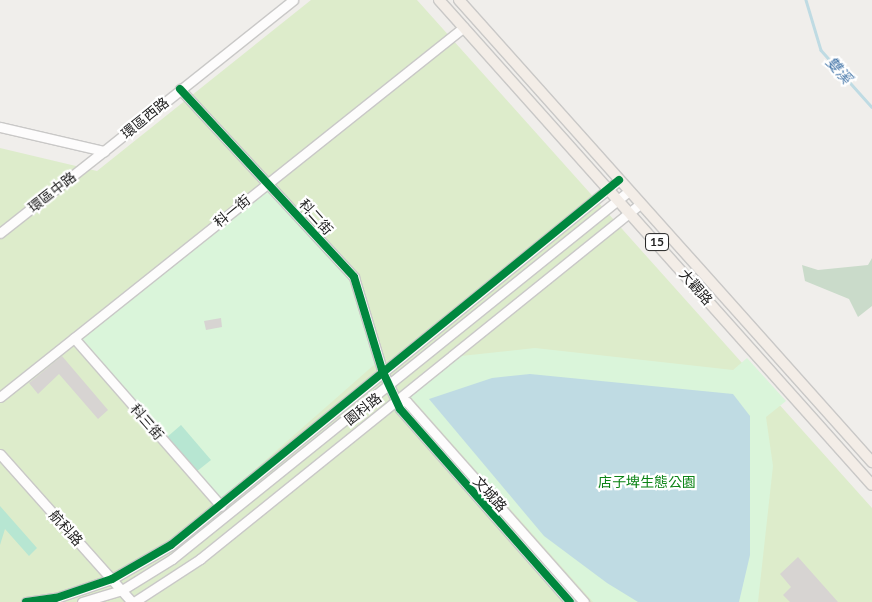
<!DOCTYPE html>
<meta charset="utf-8">
<style>
body{margin:0}
#map{position:relative;width:872px;height:602px;overflow:hidden;background:#f0eeeb;font-family:Lato,"Noto Sans TC",sans-serif}
div>[style]{position:absolute}
.grass>*{inset:0;background:#ddeccb}
.cemetery>*{inset:0;background:#cadbca}
.park>*{inset:0;background:#daf5da}
.pitch>*{inset:0;background:#b7e6d2}
.water>*{inset:0;background:#bfdbe3}
.stream>*{height:2.5px;margin:-1.25px;padding:0 1.25px;transform-origin:1.25px;border-radius:1.25px;background:#bfdbe3}
.building>*{inset:0;background:#d7d4d2}
.roads{filter:drop-shadow(1px 0 #c9c8c7) drop-shadow(-1px 0 #c9c8c7) drop-shadow(0 1px #c9c8c7) drop-shadow(0 -1px #c9c8c7)}
.minor>*{height:9px;margin:-4.5px;padding:0 4.5px;transform-origin:4.5px;border-radius:4.5px;background:#fdfcfc}
.major>*{height:10px;margin:-5px;padding:0 5px;transform-origin:5px;border-radius:5px;background:#f3ede7}
.cycleway>*{height:8px;margin:-4px;padding:0 4px;transform-origin:4px;border-radius:4px;background:#00873e}
span{translate:-50% -50%;white-space:nowrap;text-align:center;line-height:1.15;-webkit-text-stroke:4.5px #fff;paint-order:stroke}
.shield-label span{padding:1px 4px;background:#fff;border:1px solid;border-radius:4px;-webkit-text-stroke-width:0}
.shield-label{font-size:12px;color:#222;font-weight:700}
.street-label{font-size:14px;color:#222}
.park-label{font-size:14px;color:#0c8416}
.water-label{font-size:15px;color:#4a7aab;font-style:italic}
</style>
<div id="map">
<div class="grass">
<i style="clip-path:polygon(311px 0,417px 0,872px 508px,872px 602px,0 602px,0 148px,97px 171px)"></i>
</div>
<div class="cemetery">
<i style="clip-path:polygon(872px 258px,872px 306px,858px 317px,849px 299px,805px 281px,802px 265px,818px 270px,868px 265px)"></i>
</div>
<div class="park">
<i style="clip-path:polygon(267px 190px,349px 280px,375px 364px,220px 500px,79px 339px)"></i>
<i style="clip-path:polygon(535px 348px,733px 370px,747px 358px,786px 401px,766px 417px,773px 466px,758px 602px,593px 602px,409px 395px,461px 356px)"></i>
</div>
<div class="pitch">
<i style="clip-path:polygon(181px 425px,211px 460px,196px 472px,166px 438px)"></i>
<i style="clip-path:polygon(0 506px,37px 548px,29px 556px,5px 529px,0 545px)"></i>
</div>
<div class="water">
<i style="clip-path:polygon(530px 374px,733px 394px,750px 416px,750px 555px,739px 602px,638px 602px,607px 583px,544px 536px,429px 399px,492px 378px)"></i>
</div>
<div class="stream">
<i style="left:806px;top:0;width:52px;rotate:73.3deg"></i>
<i style="left:821px;top:50px;width:76px;rotate:48.2deg"></i>
</div>
<div class="building">
<i style="clip-path:polygon(221px 318px,222px 327px,206px 330px,204px 321px)"></i>
<i style="clip-path:polygon(62px 356px,108px 410px,98px 419px,59px 374px,38px 394px,29px 383px)"></i>
<i style="clip-path:polygon(798px 557px,838px 602px,790px 602px,783px 595px,791px 587px,780px 574px)"></i>
</div>
<div class="roads">
<div class="minor">
<i style="left:180px;top:89px;width:256px;rotate:47.2deg"></i>
<i style="left:354px;top:277px;width:97px;rotate:73.2deg"></i>
<i style="left:382px;top:370px;width:43px;rotate:65.2deg"></i>
<i style="left:400px;top:409px;width:257px;rotate:48.6deg"></i>
<i style="left:0;top:127px;width:107px;rotate:13deg"></i>
<i style="left:104px;top:151px;width:242px;rotate:-38.6deg"></i>
<i style="left:0;top:233px;width:132px;rotate:-38.3deg"></i>
<i style="left:74px;top:338px;width:223px;rotate:48.8deg"></i>
<i style="left:0;top:397px;width:593px;rotate:-38.57deg"></i>
<i style="left:395px;top:399px;width:12px;rotate:14deg"></i>
<i style="left:407px;top:402px;width:267px;rotate:48.5deg"></i>
<i style="left:0;top:454px;width:198px;rotate:48.3deg"></i>
<i style="left:26px;top:602px;width:30px;rotate:-8deg"></i>
<i style="left:56px;top:598px;width:59px;rotate:-18.7deg"></i>
<i style="left:112px;top:579px;width:68px;rotate:-30deg"></i>
<i style="left:171px;top:545px;width:578px;rotate:-39.17deg"></i>
<i style="left:82px;top:602px;width:42px;rotate:-16.7deg"></i>
<i style="left:122px;top:590px;width:59px;rotate:-31.8deg"></i>
<i style="left:172px;top:559px;width:587px;rotate:-38.84deg"></i>
<i style="left:134px;top:602px;width:79px;rotate:-33.1deg"></i>
<i style="left:200px;top:559px;width:565px;rotate:-38.9deg"></i>
</div>
<div class="major">
<i style="left:439px;top:0;width:650px;rotate:48.24deg"></i>
<i style="left:459px;top:0;width:620px;rotate:48.21deg"></i>
</div>
</div>
<div class="cycleway">
<i style="left:180px;top:89px;width:256px;rotate:47.2deg"></i>
<i style="left:354px;top:277px;width:97px;rotate:73.2deg"></i>
<i style="left:382px;top:370px;width:43px;rotate:65.2deg"></i>
<i style="left:400px;top:409px;width:257px;rotate:48.6deg"></i>
<i style="left:26px;top:602px;width:30px;rotate:-8deg"></i>
<i style="left:56px;top:598px;width:59px;rotate:-18.7deg"></i>
<i style="left:112px;top:579px;width:68px;rotate:-30deg"></i>
<i style="left:171px;top:545px;width:578px;rotate:-39.17deg"></i>
</div>
<div class="shield-label">
<span style="left:657px;top:242px">15</span>
</div>
<div class="street-label">
<span style="left:145px;top:118px;rotate:-39deg">環區西路</span>
<span style="left:52px;top:192px;rotate:-38deg">環區中路</span>
<span style="left:232px;top:211px;rotate:-39deg">科一街</span>
<span style="left:316px;top:217px;rotate:48deg">科二街</span>
<span style="left:696px;top:287px;rotate:49deg">大觀路</span>
<span style="left:363px;top:409px;rotate:-38deg">園科路</span>
<span style="left:147px;top:422px;rotate:49deg">科三街</span>
<span style="left:490px;top:494px;rotate:48deg">文城路</span>
<span style="left:66px;top:528px;rotate:48deg">航科路</span>
</div>
<div class="park-label">
<span style="left:647px;top:482px">店子埤生態公園</span>
</div>
<div class="water-label">
<span style="left:839px;top:70px;rotate:48deg">雙溪</span>
</div>
</div>
